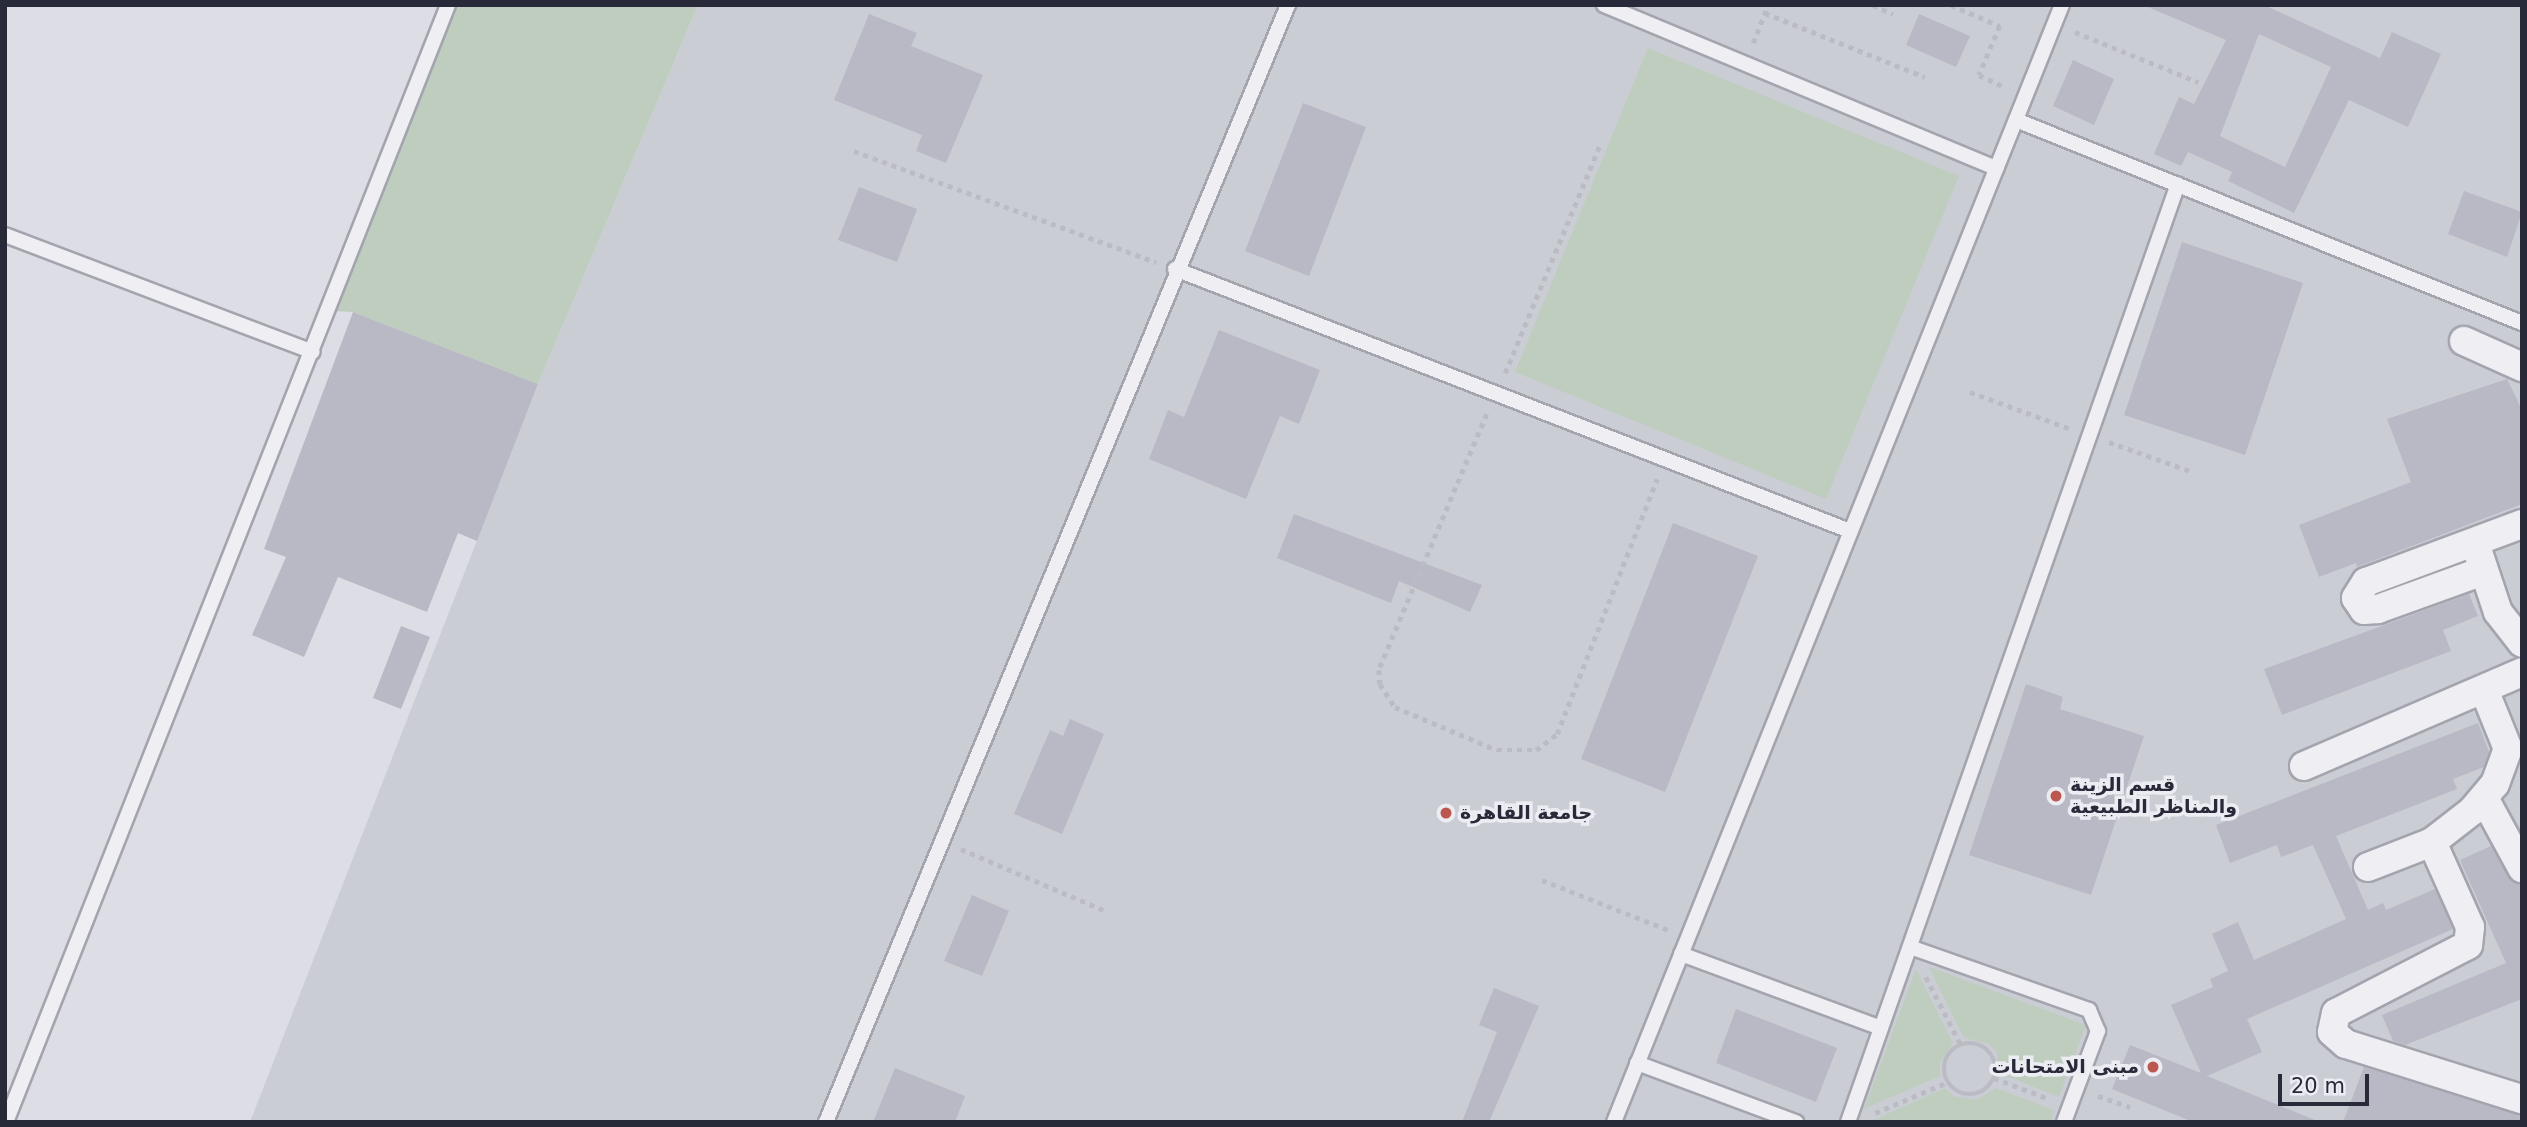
<!DOCTYPE html>
<meta charset="utf-8">
<style>
body{margin:0}
#map{position:relative;width:2527px;height:1127px;overflow:hidden;background:#dddee5;font-family:"DejaVu Sans","Noto Sans Arabic",sans-serif}
div>[style]{position:absolute}
.built>*{inset:0;background:#cbcdd5}
.green>*{inset:0;background:#bfcdbf}
.building>*{inset:0;background:#b8b9c4}
.path>*{height:4.5px;margin-top:-2.25px;transform-origin:0;background:repeating-linear-gradient(90deg,#bbbcc3 0 5px,transparent 0 10px)}
.path>.ring{margin:-2.25px;padding:0;box-sizing:content-box;background:none;border:4.5px solid #bbbcc3;border-radius:50%}
.roads{filter:drop-shadow(2px 0 #a3a4ae) drop-shadow(-2px 0 #a3a4ae) drop-shadow(0 2px #a3a4ae) drop-shadow(0 -2px #a3a4ae)}
.lane>*{height:14px;margin:-7px;padding:0 7px;transform-origin:7px;border-radius:7px;background:#efeff3}
.street>*{height:28px;margin:-14px;padding:0 14px;transform-origin:14px;border-radius:14px;background:#efeff3}
.dots>*{width:19px;height:19px;translate:-50% -50%;box-sizing:border-box;border:4px solid #ecedf3;border-radius:50%}
span{translate:-50% -50%;white-space:nowrap;text-align:center;line-height:1.15;-webkit-text-stroke:7px #ecedf3;paint-order:stroke}
.poi-label{font-size:19px;color:#282a39;font-weight:700}
.left{translate:0 -50%;text-align:left}
.right{translate:-100% -50%;text-align:right}
.frame{position:absolute;inset:0;border:7px solid #282a39;pointer-events:none}
.scale{position:absolute;left:2278px;top:1074px;width:91px;height:32px;box-sizing:border-box;border:4px solid #282a39;border-top:0;padding-left:9px;font-size:21px;line-height:24px;white-space:nowrap;color:#282a39;-webkit-text-stroke:5px #ecedf3;paint-order:stroke}
</style>
<div id="map">
<div class="built">
<i style="clip-path:polygon(698px 5px,2522px 5px,2522px 1122px,250px 1122px,538px 384px)"></i>
</div>
<div class="green">
<i style="clip-path:polygon(453px 5px,698px 5px,538px 384px,353px 312px,333px 311px)"></i>
<i style="clip-path:polygon(1648px 48px,1959px 176px,1826px 499px,1515px 372px)"></i>
<i style="clip-path:polygon(1929px 967px,2086px 1025px,2059px 1097px,2001px 1074px,1996px 1051px,1987px 1043px,1964px 1038px)"></i>
<i style="clip-path:polygon(1916px 969px,1953px 1043px,1940px 1063px,1940px 1076px,1864px 1109px)"></i>
<i style="clip-path:polygon(1945px 1088px,1953px 1096px,1976px 1100px,1996px 1088px,2054px 1110px,2050px 1122px,1869px 1122px)"></i>
</div>
<div class="building">
<i style="clip-path:polygon(evenodd,2143px 5px,2264px 5px,2380px 58px,2392px 32px,2441px 54px,2408px 127px,2349px 100px,2294px 213px,2228px 181px,2232px 172px,2188px 152px,2181px 166px,2154px 154px,2179px 97px,2194px 104px,2226px 40px,2143px 5px,2259px 34px,2331px 67px,2285px 167px,2220px 136px,2259px 34px)"></i>
<i style="clip-path:polygon(869px 14px,917px 33px,911px 46px,983px 75px,946px 163px,916px 151px,922px 135px,834px 100px)"></i>
<i style="clip-path:polygon(1919px 14px,1970px 36px,1956px 67px,1906px 45px)"></i>
<i style="clip-path:polygon(2073px 60px,2114px 79px,2094px 125px,2053px 106px)"></i>
<i style="clip-path:polygon(1303px 103px,1366px 127px,1309px 276px,1245px 251px)"></i>
<i style="clip-path:polygon(859px 187px,917px 209px,897px 262px,838px 240px)"></i>
<i style="clip-path:polygon(2464px 191px,2522px 212px,2507px 257px,2448px 234px)"></i>
<i style="clip-path:polygon(2182px 242px,2303px 283px,2245px 455px,2124px 415px)"></i>
<i style="clip-path:polygon(353px 312px,538px 384px,477px 541px,458px 533px,427px 612px,338px 577px,304px 657px,252px 635px,286px 557px,264px 549px)"></i>
<i style="clip-path:polygon(1219px 330px,1320px 370px,1299px 424px,1280px 416px,1246px 499px,1149px 459px,1168px 410px,1184px 417px)"></i>
<i style="clip-path:polygon(2507px 379px,2522px 410px,2522px 504px,2357px 567px,2356px 563px,2319px 577px,2299px 525px,2411px 482px,2387px 419px)"></i>
<i style="clip-path:polygon(1294px 514px,1482px 585px,1470px 612px,1399px 581px,1391px 603px,1277px 558px)"></i>
<i style="clip-path:polygon(1673px 523px,1758px 556px,1665px 792px,1581px 759px)"></i>
<i style="clip-path:polygon(2469px 594px,2478px 616px,2443px 630px,2451px 651px,2282px 715px,2264px 669px)"></i>
<i style="clip-path:polygon(401px 626px,430px 637px,401px 709px,373px 698px)"></i>
<i style="clip-path:polygon(2026px 684px,2063px 697px,2060px 709px,2144px 736px,2091px 895px,1969px 855px)"></i>
<i style="clip-path:polygon(1070px 719px,1104px 734px,1062px 834px,1014px 814px,1050px 730px,1063px 736px)"></i>
<i style="clip-path:polygon(2478px 723px,2489px 752px,2484px 767px,2453px 779px,2457px 789px,2336px 836px,2368px 910px,2383px 903px,2386px 910px,2435px 889px,2453px 929px,2247px 1019px,2262px 1052px,2207px 1076px,2320px 1122px,2193px 1122px,2112px 1089px,2130px 1045px,2201px 1073px,2171px 1005px,2213px 987px,2210px 979px,2228px 971px,2212px 934px,2238px 922px,2254px 960px,2346px 919px,2313px 845px,2281px 857px,2277px 845px,2230px 863px,2216px 825px)"></i>
<i style="clip-path:polygon(2491px 846px,2508px 876px,2522px 885px,2522px 999px,2405px 1045px,2393px 1041px,2382px 1015px,2506px 963px,2460px 860px)"></i>
<i style="clip-path:polygon(972px 895px,1009px 911px,982px 976px,944px 961px)"></i>
<i style="clip-path:polygon(1494px 988px,1539px 1006px,1489px 1122px,1462px 1122px,1497px 1032px,1479px 1025px)"></i>
<i style="clip-path:polygon(1736px 1009px,1837px 1048px,1816px 1102px,1716px 1063px)"></i>
<i style="clip-path:polygon(2364px 1067px,2522px 1115px,2522px 1122px,2343px 1122px)"></i>
<i style="clip-path:polygon(895px 1068px,965px 1096px,955px 1122px,873px 1122px)"></i>
</div>
<div class="path">
<i style="left:1873px;top:5px;width:22px;rotate:24deg"></i>
<i style="left:1951px;top:5px;width:53px;rotate:23.2deg"></i>
<i style="left:2000px;top:26px;width:53px;rotate:113.2deg"></i>
<i style="left:1979px;top:75px;width:29px;rotate:25deg"></i>
<i style="left:1765px;top:13px;width:172px;rotate:21.8deg"></i>
<i style="left:2075px;top:32px;width:133px;rotate:22.1deg"></i>
<i style="left:1753px;top:43px;width:41px;rotate:-68.5deg"></i>
<i style="left:854px;top:151px;width:322px;rotate:20.2deg"></i>
<i style="left:1505px;top:373px;width:247px;rotate:-67.4deg"></i>
<i style="left:1970px;top:392px;width:108px;rotate:20.1deg"></i>
<i style="left:1487px;top:414px;width:278px;rotate:112.9deg"></i>
<i style="left:1379px;top:670px;width:14px;rotate:86deg"></i>
<i style="left:1380px;top:684px;width:27px;rotate:57deg"></i>
<i style="left:1395px;top:707px;width:111px;rotate:22.9deg"></i>
<i style="left:1497px;top:750px;width:39px"></i>
<i style="left:1536px;top:750px;width:26px;rotate:-37deg"></i>
<i style="left:1557px;top:734px;width:274px;rotate:-68.6deg"></i>
<i style="left:2109px;top:442px;width:86px;rotate:19.7deg"></i>
<i style="left:961px;top:849px;width:155px;rotate:23.2deg"></i>
<i style="left:1542px;top:880px;width:136px;rotate:21.6deg"></i>
<i style="left:1926px;top:977px;width:76px;rotate:62.8deg"></i>
<i class="ring" style="left:1944px;top:1043px;width:47.5px;height:47.5px"></i>
<i style="left:1994px;top:1078px;width:59px;rotate:20.9deg"></i>
<i style="left:2098px;top:1096px;width:34px;rotate:19deg"></i>
<i style="left:1875px;top:1113px;width:79px;rotate:-23deg"></i>
</div>
<div class="roads">
<div class="lane">
<i style="left:1604px;top:5px;width:425px;rotate:22.6deg"></i>
<i style="left:2016px;top:120px;width:545px;rotate:21.86deg"></i>
<i style="left:5px;top:235px;width:329px;rotate:20.8deg"></i>
<i style="left:1175px;top:269px;width:724px;rotate:21.21deg"></i>
<i style="left:1910px;top:947px;width:190px;rotate:19.4deg"></i>
<i style="left:2089px;top:1010px;width:23px;rotate:67deg"></i>
<i style="left:2098px;top:1031px;width:97px;rotate:110.5deg"></i>
<i style="left:1681px;top:954px;width:213px;rotate:20.3deg"></i>
<i style="left:1637px;top:1063px;width:170px;rotate:20.4deg"></i>
<i style="left:6px;top:1122px;width:1201px;rotate:-68.41deg"></i>
<i style="left:826px;top:1122px;width:1209px;rotate:-67.53deg"></i>
<i style="left:1614px;top:1122px;width:1203px;rotate:-68.15deg"></i>
<i style="left:1848px;top:1122px;width:994px;rotate:-70.62deg"></i>
</div>
<div class="street">
<i style="left:2464px;top:341px;width:64px;rotate:24.1deg"></i>
<i style="left:2478px;top:552px;width:63px;rotate:71.6deg"></i>
<i style="left:2498px;top:612px;width:39px;rotate:52deg"></i>
<i style="left:2483px;top:571px;width:112px;rotate:160.1deg"></i>
<i style="left:2378px;top:609px;width:14px;rotate:176deg"></i>
<i style="left:2364px;top:610px;width:14px;rotate:-124deg"></i>
<i style="left:2356px;top:598px;width:19px;rotate:-58deg"></i>
<i style="left:2366px;top:582px;width:166px;rotate:-20.4deg"></i>
<i style="left:2304px;top:766px;width:237px;rotate:-23.3deg"></i>
<i style="left:2484px;top:798px;width:80px;rotate:61.5deg"></i>
<i style="left:2432px;top:842px;width:93px;rotate:65.9deg"></i>
<i style="left:2470px;top:927px;width:18px;rotate:96deg"></i>
<i style="left:2468px;top:945px;width:148px;rotate:152.7deg"></i>
<i style="left:2336px;top:1013px;width:19px;rotate:102deg"></i>
<i style="left:2332px;top:1032px;width:18px;rotate:41deg"></i>
<i style="left:2346px;top:1044px;width:184px;rotate:17.4deg"></i>
<i style="left:2368px;top:867px;width:69px;rotate:-21.3deg"></i>
<i style="left:2432px;top:842px;width:51px;rotate:-37.8deg"></i>
<i style="left:2472px;top:811px;width:35px;rotate:-50deg"></i>
<i style="left:2495px;top:784px;width:37px;rotate:-70deg"></i>
<i style="left:2508px;top:749px;width:61px;rotate:-112deg"></i>
</div>
</div>
<div class="dots">
<i style="left:2056px;top:796px;background:#bc574f"></i>
<i style="left:1446px;top:813px;background:#bc574f"></i>
<i style="left:2153px;top:1067px;background:#bc574f"></i>
</div>
<div class="poi-label">
<span class="left" style="left:2070px;top:796px">قسم الزينة<br>والمناظر الطبيعية</span>
<span class="left" style="left:1460px;top:813px">جامعة القاهرة</span>
<span class="right" style="left:2139px;top:1067px">مبنى الامتحانات</span>
</div>
<div class="frame"></div>
<div class="scale">20 m</div>
</div>
